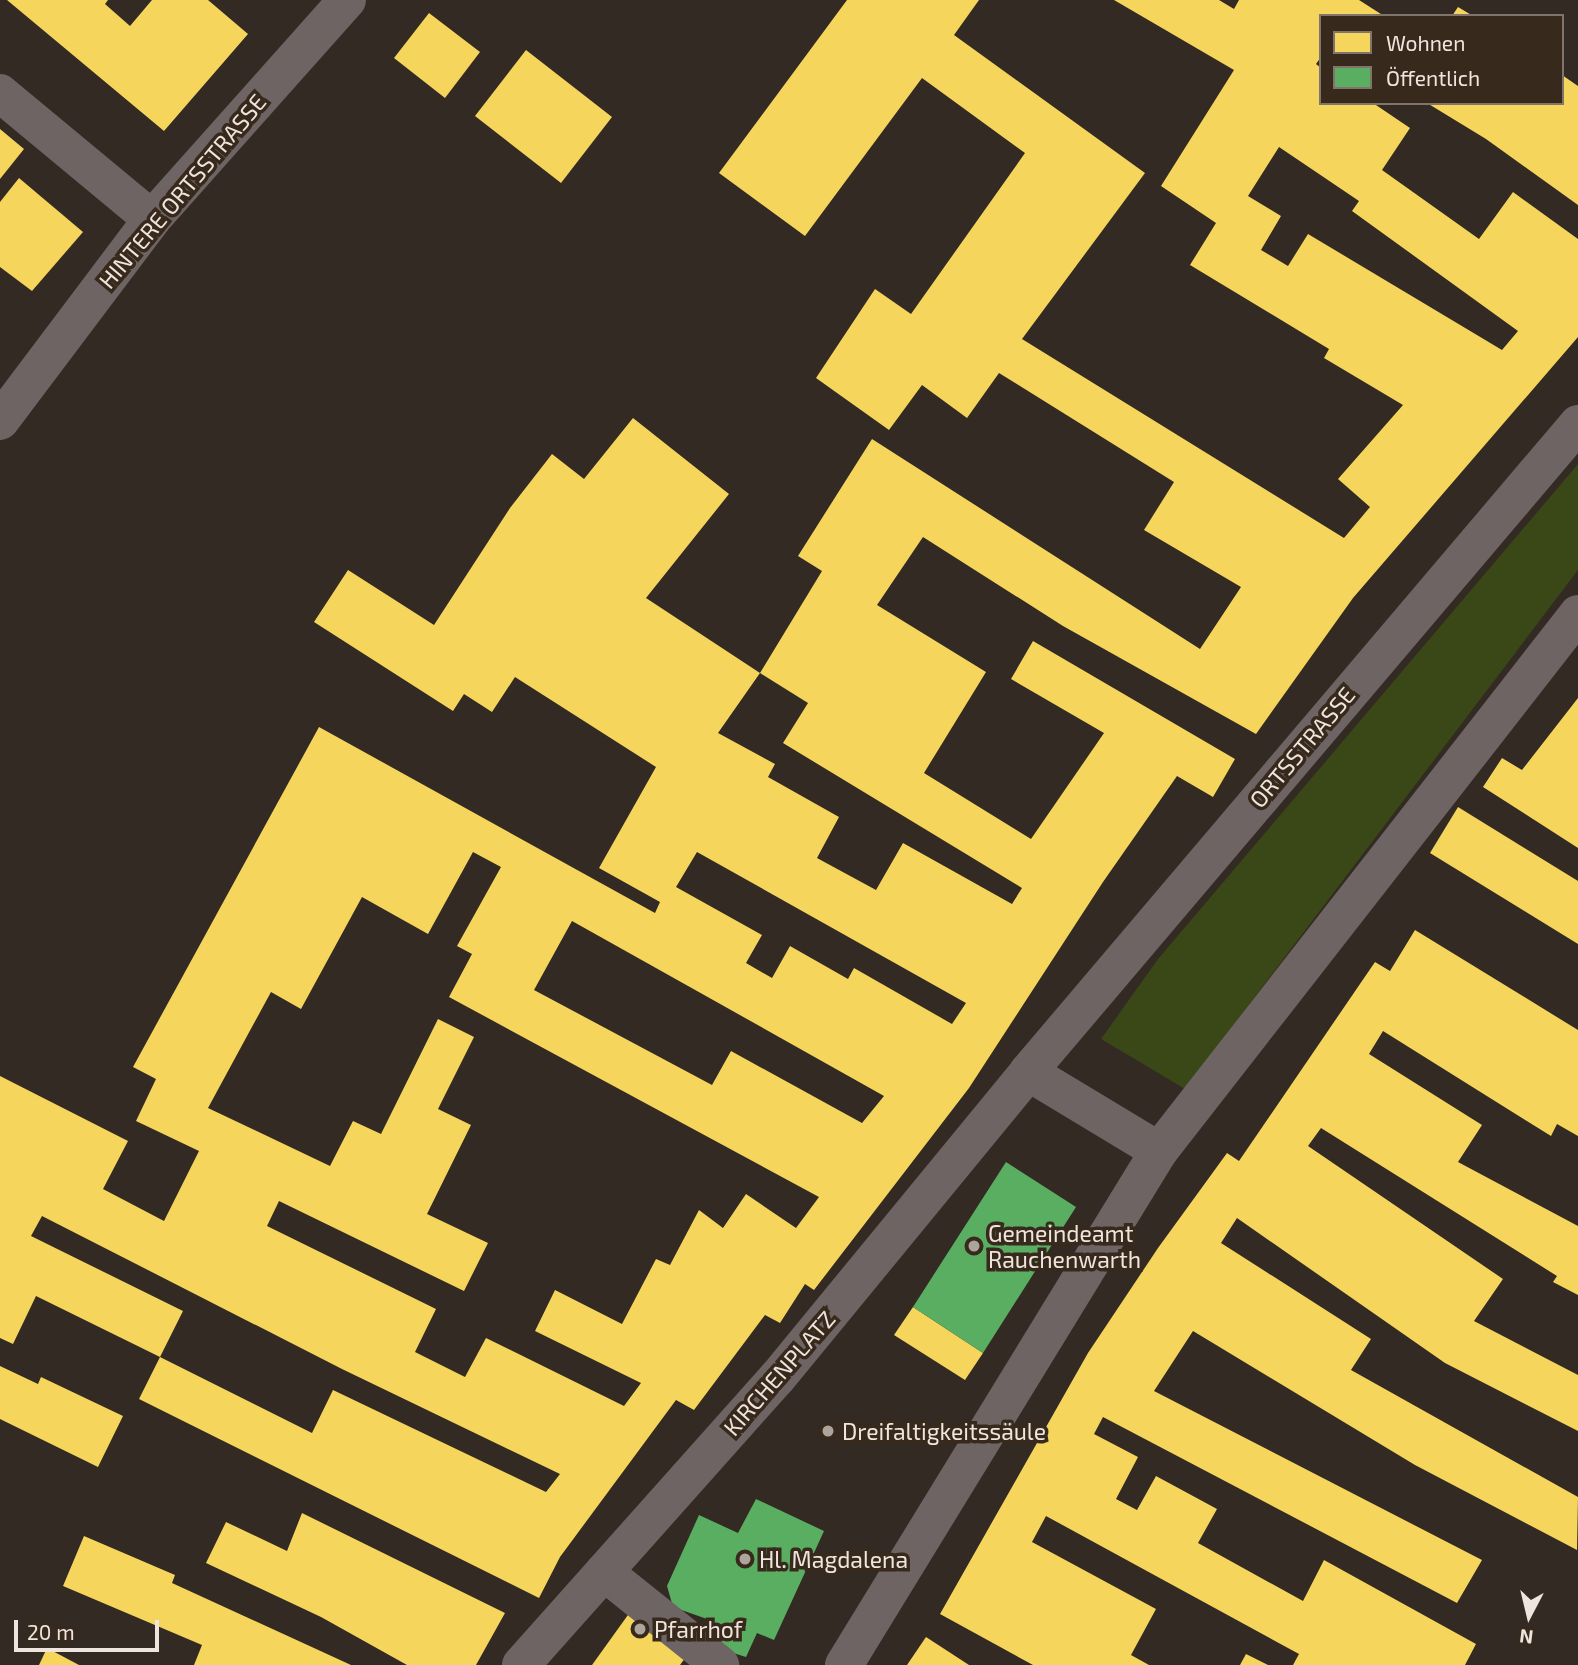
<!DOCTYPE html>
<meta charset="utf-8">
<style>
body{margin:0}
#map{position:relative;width:1578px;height:1665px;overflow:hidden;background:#322a23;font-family:"Exo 2",sans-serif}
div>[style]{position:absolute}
.green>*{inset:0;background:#3a4716}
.homes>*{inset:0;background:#f6d55c}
.public>*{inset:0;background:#5aae61}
.street>*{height:38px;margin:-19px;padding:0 19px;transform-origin:19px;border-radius:19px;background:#6e6463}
.dots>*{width:19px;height:19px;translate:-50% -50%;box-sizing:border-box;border:4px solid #38291d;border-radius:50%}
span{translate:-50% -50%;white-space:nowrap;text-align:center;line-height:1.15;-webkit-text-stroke:7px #38291d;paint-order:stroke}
.street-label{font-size:23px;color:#efe5dd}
.poi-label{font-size:23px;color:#efe5dd}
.left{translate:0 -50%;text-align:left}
.legend{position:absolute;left:1319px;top:14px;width:245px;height:91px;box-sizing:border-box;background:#38291d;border:2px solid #81746a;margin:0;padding:9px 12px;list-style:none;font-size:21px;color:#efe5dd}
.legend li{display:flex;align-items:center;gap:14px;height:35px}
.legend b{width:35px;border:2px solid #81746a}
.north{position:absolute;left:1494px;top:1581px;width:70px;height:70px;-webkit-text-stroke:5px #38291d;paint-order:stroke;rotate:187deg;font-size:19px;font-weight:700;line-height:28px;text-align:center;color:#efe5dd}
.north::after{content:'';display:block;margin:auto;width:24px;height:32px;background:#efe5dd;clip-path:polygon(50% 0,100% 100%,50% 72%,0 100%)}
.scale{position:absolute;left:14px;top:1620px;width:145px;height:32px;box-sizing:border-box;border:4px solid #efe5dd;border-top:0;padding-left:9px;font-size:21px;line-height:24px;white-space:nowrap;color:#efe5dd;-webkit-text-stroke:5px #38291d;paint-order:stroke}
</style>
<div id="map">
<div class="green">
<i style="clip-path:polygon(1578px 464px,1578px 570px,1185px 1089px,1101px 1039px,1158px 959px)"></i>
</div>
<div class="homes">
<i style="clip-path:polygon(7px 0,108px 0,105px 4px,130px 26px,152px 0,208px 0,248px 34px,164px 131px)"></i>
<i style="clip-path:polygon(evenodd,847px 0,979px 0,954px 35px,1145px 173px,1022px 339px,1344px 538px,1370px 507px,1338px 479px,1403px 405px,1324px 358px,1329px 349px,1190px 265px,1216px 223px,1161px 186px,1234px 70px,1114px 0,1219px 0,1234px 9px,1239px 0,1359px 0,1384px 16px,1321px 16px,1321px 57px,1316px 64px,1321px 68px,1321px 103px,1373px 103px,1410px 128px,1382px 170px,1479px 239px,1513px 192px,1578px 239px,1578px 337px,1353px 598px,1256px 734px,1063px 626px,923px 537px,877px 605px,986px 672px,924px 773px,1031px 839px,1104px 733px,1011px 679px,1033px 641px,1235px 759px,1213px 797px,1177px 776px,1103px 882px,969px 1088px,814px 1290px,805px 1284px,780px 1323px,765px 1315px,694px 1410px,676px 1400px,560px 1557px,539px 1598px,139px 1399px,160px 1357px,312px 1433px,333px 1390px,546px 1492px,560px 1474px,342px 1369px,42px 1216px,31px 1236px,183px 1311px,160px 1357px,36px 1296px,13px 1344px,0 1338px,0 1076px,128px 1141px,103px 1189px,164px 1221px,199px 1151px,136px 1121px,156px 1079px,133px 1067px,319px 727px,655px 913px,660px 902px,599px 868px,656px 767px,515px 677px,492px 712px,464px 694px,453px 711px,314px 622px,348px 570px,434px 625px,510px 508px,552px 454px,584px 479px,633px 418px,729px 494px,646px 598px,760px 673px,718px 733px,775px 764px,768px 777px,839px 817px,817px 858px,876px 890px,903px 843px,1012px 904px,1022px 888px,783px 743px,808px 703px,760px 673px,822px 571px,798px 556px,872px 439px,1200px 649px,1241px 587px,1144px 530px,1174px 482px,999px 373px,967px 418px,922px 385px,889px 430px,816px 378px,875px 289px,911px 314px,1025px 153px,922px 78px,805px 236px,719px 173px,847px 0,1279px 147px,1359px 201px,1352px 211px,1518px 331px,1502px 350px,1308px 234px,1288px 266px,1261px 250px,1281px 216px,1248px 196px,1279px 147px,847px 0,473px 852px,501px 867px,457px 946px,472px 954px,449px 997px,819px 1197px,796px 1228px,746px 1194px,723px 1228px,699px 1210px,670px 1265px,656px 1259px,622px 1324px,555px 1290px,535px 1331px,641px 1383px,624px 1406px,486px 1338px,465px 1377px,415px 1352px,436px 1309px,267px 1226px,279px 1201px,464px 1291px,488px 1243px,427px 1214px,471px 1125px,438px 1109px,474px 1037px,438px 1019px,381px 1134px,353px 1121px,330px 1166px,208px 1108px,271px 992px,301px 1009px,362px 897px,428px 934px,473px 852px,847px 0,697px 852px,966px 1003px,952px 1024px,854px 968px,848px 979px,790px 946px,772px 978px,746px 963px,762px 935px,676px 887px,697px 852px,847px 0,572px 921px,722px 1005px,884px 1096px,862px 1123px,731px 1051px,712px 1085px,534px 990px,572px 921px)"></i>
<i style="clip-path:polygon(1458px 7px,1473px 16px,1452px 16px)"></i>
<i style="clip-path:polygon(429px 13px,480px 52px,445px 98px,394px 58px)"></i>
<i style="clip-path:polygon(526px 50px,612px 117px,561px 183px,475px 116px)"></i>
<i style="clip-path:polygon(1562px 75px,1578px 86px,1578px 205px,1486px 139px,1427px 103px,1562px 103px)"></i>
<i style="clip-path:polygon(0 129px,24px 149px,0 179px)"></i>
<i style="clip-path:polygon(19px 178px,83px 232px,32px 291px,0 267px,0 202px)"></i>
<i style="clip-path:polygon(1578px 698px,1578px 848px,1483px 787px,1502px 758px,1522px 770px)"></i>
<i style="clip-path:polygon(1458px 807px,1578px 881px,1578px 944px,1430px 853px)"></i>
<i style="clip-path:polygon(1415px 930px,1578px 1030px,1578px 1136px,1557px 1124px,1551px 1136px,1383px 1031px,1369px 1054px,1482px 1125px,1458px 1162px,1578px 1226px,1578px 1295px,1553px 1282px,1557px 1276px,1321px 1128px,1308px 1146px,1503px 1279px,1474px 1321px,1578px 1375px,1578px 1431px,1445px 1363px,1237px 1218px,1221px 1243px,1371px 1339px,1351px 1370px,1578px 1497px,1577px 1550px,1415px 1465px,1193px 1331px,1154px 1391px,1482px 1560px,1457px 1603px,1103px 1417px,1094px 1434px,1138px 1457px,1116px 1499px,1137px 1510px,1156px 1476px,1217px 1509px,1198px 1543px,1303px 1601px,1324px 1560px,1476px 1644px,1465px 1665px,1293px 1665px,1299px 1654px,1046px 1516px,1032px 1542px,1156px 1609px,1131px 1655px,1149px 1665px,1033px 1665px,940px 1614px,1088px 1353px,1158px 1248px,1227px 1153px,1239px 1161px,1375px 962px,1390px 971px)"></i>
<i style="clip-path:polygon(913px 1307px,983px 1353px,965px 1380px,894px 1335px)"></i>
<i style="clip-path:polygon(0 1366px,38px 1384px,41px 1377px,123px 1416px,98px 1467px,0 1419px)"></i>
<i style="clip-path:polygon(302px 1513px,505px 1613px,476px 1665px,407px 1665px,321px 1617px,206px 1563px,226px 1522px,287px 1551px)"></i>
<i style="clip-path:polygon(84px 1536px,175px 1575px,172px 1583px,351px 1665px,194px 1665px,202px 1645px,63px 1586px)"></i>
<i style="clip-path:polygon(633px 1608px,691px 1650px,680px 1665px,592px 1665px)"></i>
<i style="clip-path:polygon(926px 1637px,969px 1665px,907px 1665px)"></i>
<i style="clip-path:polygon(47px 1648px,79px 1665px,39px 1665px)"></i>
<i style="clip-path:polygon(1246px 1654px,1268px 1665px,1240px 1665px)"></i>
</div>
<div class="public">
<i style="clip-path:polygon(1006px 1162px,1076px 1207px,983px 1353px,913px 1307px)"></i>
<i style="clip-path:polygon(756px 1499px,824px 1531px,774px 1640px,757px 1633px,746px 1657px,704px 1644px,707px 1619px,673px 1607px,667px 1586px,699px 1515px,738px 1533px)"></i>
</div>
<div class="street">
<i style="left:0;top:93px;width:197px;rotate:39.7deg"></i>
<i style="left:0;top:421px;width:253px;rotate:-53deg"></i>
<i style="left:152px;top:219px;width:293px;rotate:-48.3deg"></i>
<i style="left:1028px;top:1072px;width:153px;rotate:31.1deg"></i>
<i style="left:604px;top:1572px;width:149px;rotate:38.7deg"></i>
<i style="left:521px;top:1665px;width:385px;rotate:-48.3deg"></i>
<i style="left:777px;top:1378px;width:396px;rotate:-50.6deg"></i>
<i style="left:1028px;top:1072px;width:850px;rotate:-49.68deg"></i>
<i style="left:844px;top:1665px;width:603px;rotate:-58.5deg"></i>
<i style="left:1159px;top:1151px;width:681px;rotate:-52.04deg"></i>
</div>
<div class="dots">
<i style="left:974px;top:1246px;background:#ada49c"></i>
<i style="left:828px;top:1431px;background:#ada49c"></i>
<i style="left:745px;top:1559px;background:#ada49c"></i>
<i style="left:640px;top:1629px;background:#ada49c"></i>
</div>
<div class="street-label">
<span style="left:182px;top:191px;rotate:-50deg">HINTERE ORTSSTRASSE</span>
<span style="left:1302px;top:747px;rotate:-50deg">ORTSSTRASSE</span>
<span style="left:779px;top:1373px;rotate:-49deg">KIRCHENPLATZ</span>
</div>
<div class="poi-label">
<span class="left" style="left:988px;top:1246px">Gemeindeamt<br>Rauchenwarth</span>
<span class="left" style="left:842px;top:1431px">Dreifaltigkeitssäule</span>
<span class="left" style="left:759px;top:1559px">Hl. Magdalena</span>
<span class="left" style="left:654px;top:1629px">Pfarrhof</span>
</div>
<ul class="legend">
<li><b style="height:19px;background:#f6d55c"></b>Wohnen</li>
<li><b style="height:19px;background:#5aae61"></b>Öffentlich</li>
</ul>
<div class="north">N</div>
<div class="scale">20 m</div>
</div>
